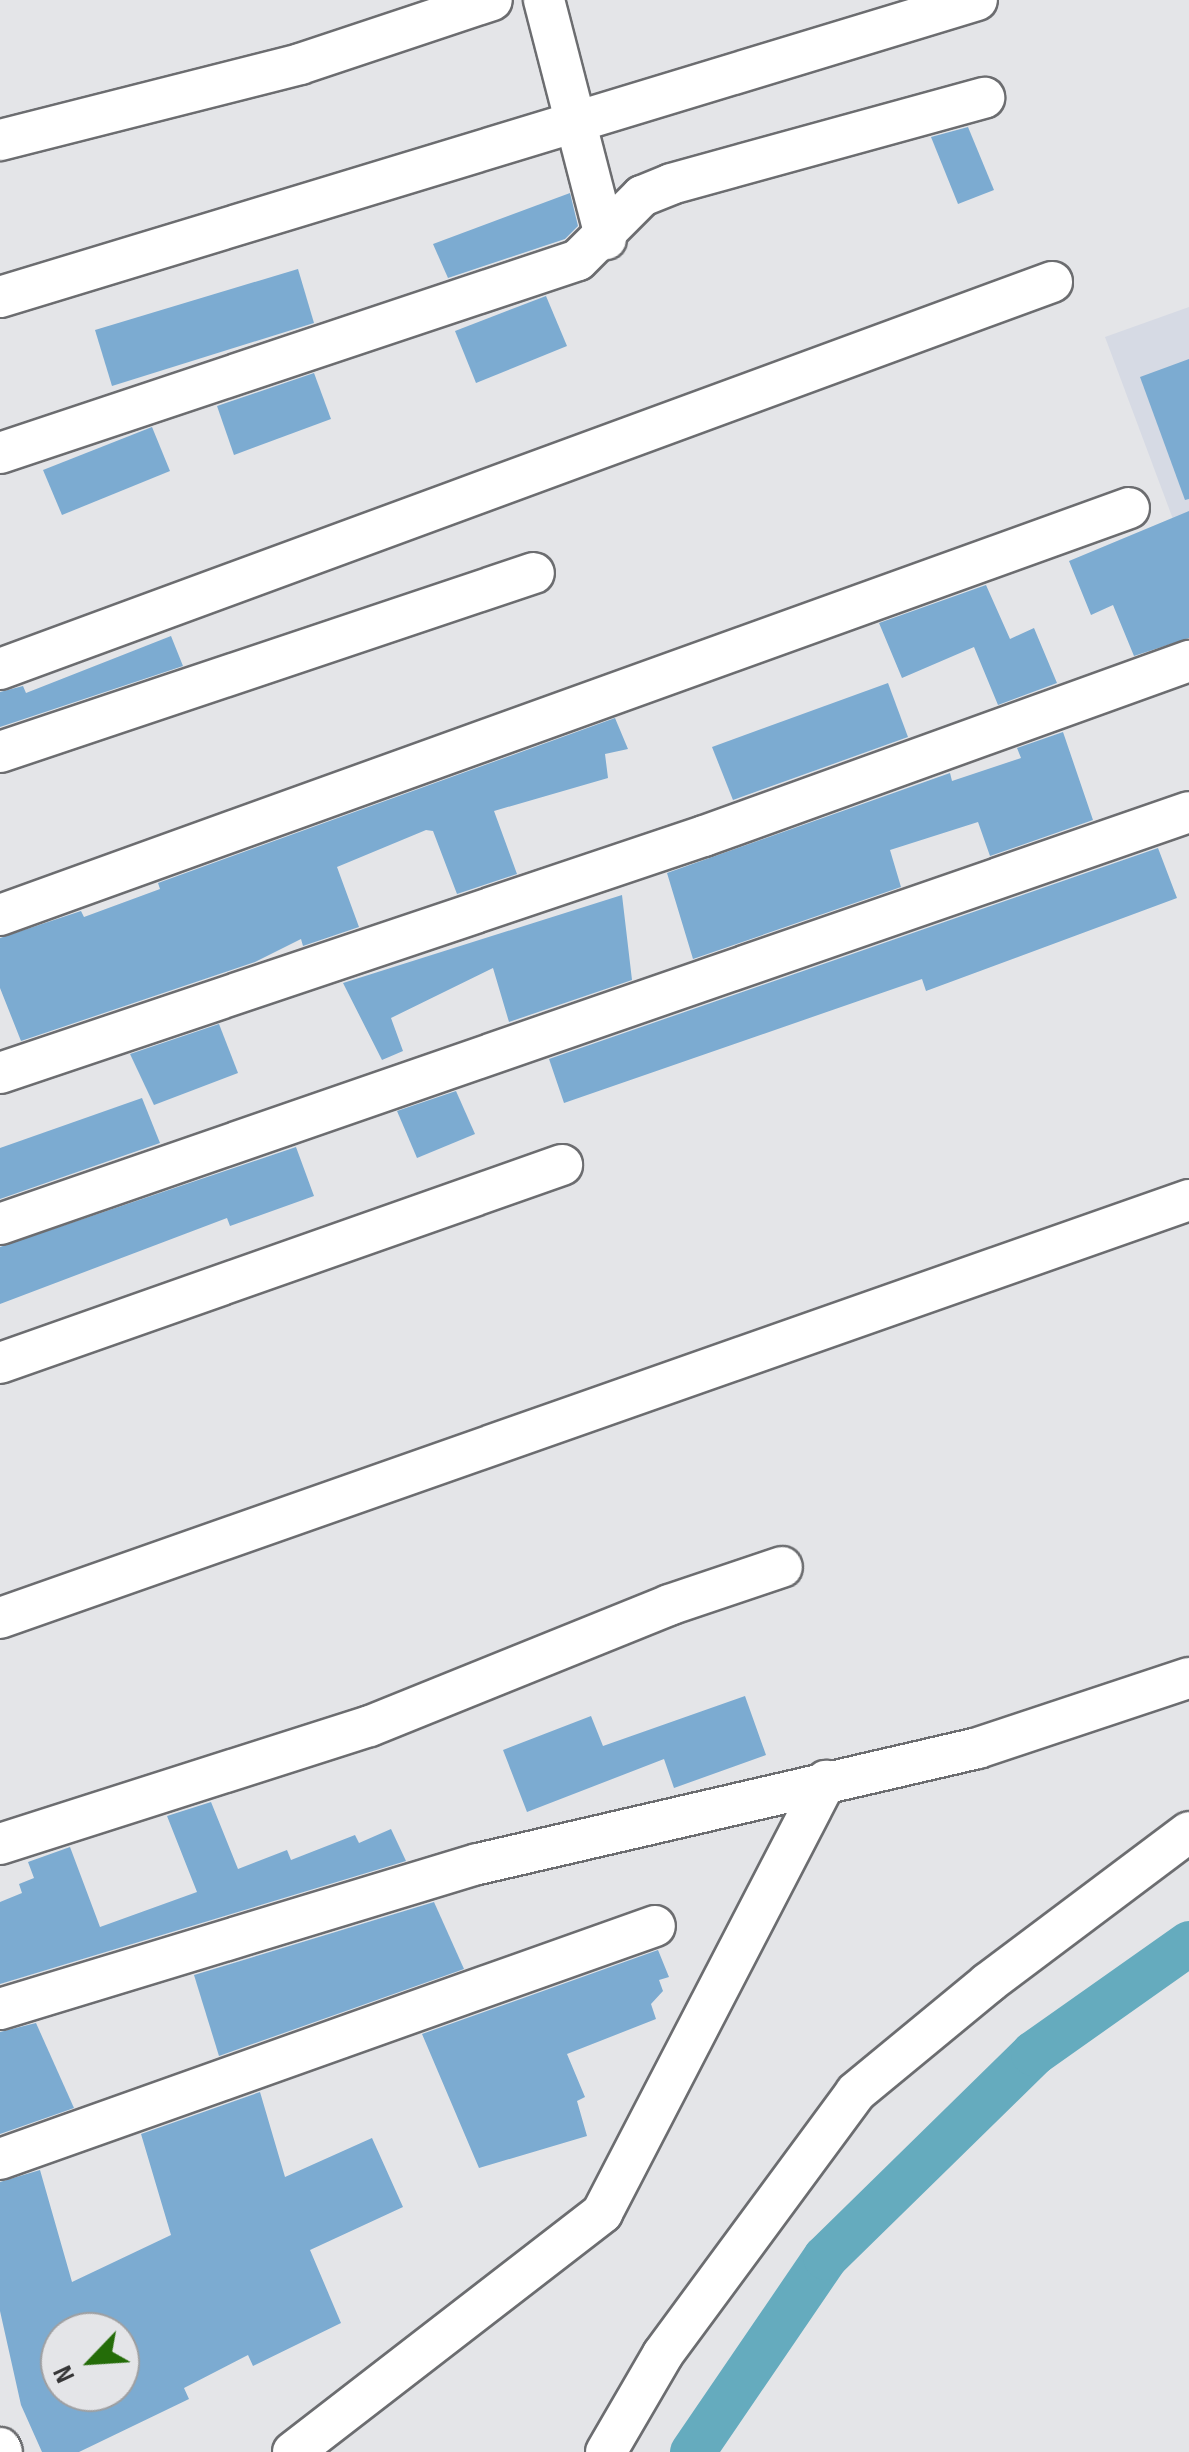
<!DOCTYPE html>
<style>
body{margin:0}
#map{position:relative;width:1189px;height:2452px;overflow:hidden;background:#e4e5e8;font-family:"Sofia Sans Condensed",sans-serif}
div>[style]{position:absolute}
.built>*{inset:0;background:#d6dae4}
.canal>*{height:45px;margin:-22.5px;padding:0 22.5px;transform-origin:22.5px;border-radius:22.5px;background:#65abbe}
.building>*{inset:0;background:#7cabd1}
.roads{filter:drop-shadow(2px 0 #6c6d70) drop-shadow(-2px 0 #6c6d70) drop-shadow(0 2px #6c6d70) drop-shadow(0 -2px #6c6d70)}
.street>*{height:40px;margin:-20px;padding:0 20px;transform-origin:20px;border-radius:20px;background:#fff}
span{translate:-50% -50%;white-space:nowrap;text-align:center;line-height:1.15;-webkit-text-stroke:8px #e4e5e8;paint-order:stroke}
.north{position:absolute;left:40px;top:2312px;width:100px;height:100px;box-sizing:border-box;background:#e4e5e8;border:2px solid #9e9fa1;border-radius:50%;rotate:245deg;font-size:28px;font-weight:700;line-height:40px;text-align:center;color:#353536}
.north::after{content:'';display:block;margin:auto;width:35px;height:45px;background:#246c08;clip-path:polygon(50% 0,100% 100%,50% 72%,0 100%)}
</style>
<div id="map">
<div class="built">
<i style="clip-path:polygon(1189px 307px,1189px 562px,1105px 337px)"></i>
</div>
<div class="canal">
<i style="left:692px;top:2452px;width:236px;rotate:-55.7deg"></i>
<i style="left:825px;top:2257px;width:291px;rotate:-44.4deg"></i>
<i style="left:1033px;top:2053px;width:191px;rotate:-35.2deg"></i>
</div>
<div class="building">
<i style="clip-path:polygon(968px 127px,994px 190px,958px 204px,931px 137px)"></i>
<i style="clip-path:polygon(570px 193px,578px 226px,565px 239px,448px 278px,433px 244px)"></i>
<i style="clip-path:polygon(298px 269px,314px 323px,112px 386px,95px 330px)"></i>
<i style="clip-path:polygon(546px 296px,567px 346px,476px 383px,455px 331px)"></i>
<i style="clip-path:polygon(1189px 359px,1189px 499px,1185px 500px,1140px 377px)"></i>
<i style="clip-path:polygon(314px 373px,331px 419px,234px 455px,217px 406px)"></i>
<i style="clip-path:polygon(152px 427px,170px 471px,62px 515px,43px 470px)"></i>
<i style="clip-path:polygon(1189px 511px,1189px 638px,1134px 656px,1113px 605px,1091px 615px,1069px 561px)"></i>
<i style="clip-path:polygon(986px 585px,1010px 639px,1034px 628px,1057px 683px,998px 705px,974px 647px,902px 678px,879px 623px)"></i>
<i style="clip-path:polygon(171px 636px,183px 666px,0 727px,0 692px,23px 686px,26px 693px)"></i>
<i style="clip-path:polygon(888px 683px,908px 737px,733px 800px,712px 747px)"></i>
<i style="clip-path:polygon(615px 718px,628px 749px,605px 754px,608px 778px,494px 811px,517px 874px,457px 894px,433px 831px,426px 830px,337px 867px,359px 927px,303px 946px,301px 939px,255px 962px,21px 1041px,0 988px,0 938px,81px 911px,84px 917px,160px 889px,158px 883px)"></i>
<i style="clip-path:polygon(1063px 732px,1093px 820px,990px 856px,978px 822px,890px 850px,901px 887px,693px 959px,667px 873px,950px 773px,952px 781px,1021px 758px,1017px 748px)"></i>
<i style="clip-path:polygon(1158px 848px,1177px 898px,926px 991px,922px 979px,564px 1103px,549px 1059px)"></i>
<i style="clip-path:polygon(622px 895px,632px 980px,509px 1022px,493px 968px,391px 1018px,403px 1051px,382px 1060px,343px 983px)"></i>
<i style="clip-path:polygon(219px 1024px,238px 1073px,154px 1105px,130px 1054px)"></i>
<i style="clip-path:polygon(456px 1091px,475px 1134px,417px 1158px,397px 1111px)"></i>
<i style="clip-path:polygon(142px 1098px,160px 1143px,0 1199px,0 1148px)"></i>
<i style="clip-path:polygon(296px 1147px,314px 1196px,230px 1226px,227px 1218px,0 1304px,0 1247px)"></i>
<i style="clip-path:polygon(745px 1696px,766px 1755px,674px 1788px,664px 1759px,527px 1812px,503px 1750px,591px 1716px,603px 1746px)"></i>
<i style="clip-path:polygon(211px 1802px,238px 1869px,287px 1850px,291px 1860px,355px 1835px,359px 1843px,391px 1829px,406px 1861px,0 1984px,0 1902px,22px 1893px,19px 1884px,34px 1878px,28px 1862px,70px 1847px,100px 1927px,197px 1892px,167px 1816px)"></i>
<i style="clip-path:polygon(434px 1902px,464px 1969px,219px 2056px,194px 1975px)"></i>
<i style="clip-path:polygon(658px 1950px,669px 1977px,659px 1980px,663px 1991px,651px 2004px,656px 2019px,567px 2054px,585px 2097px,577px 2101px,587px 2136px,479px 2168px,422px 2034px)"></i>
<i style="clip-path:polygon(36px 2023px,74px 2108px,0 2134px,0 2032px)"></i>
<i style="clip-path:polygon(evenodd,260px 2092px,285px 2177px,372px 2138px,403px 2207px,310px 2250px,341px 2323px,253px 2366px,248px 2355px,184px 2388px,189px 2399px,79px 2452px,42px 2452px,21px 2405px,0 2311px,0 2182px,40px 2170px,72px 2282px,171px 2235px,141px 2134px,260px 2092px,60px 2332px,120px 2332px,120px 2392px,60px 2392px,60px 2332px)"></i>
</div>
<div class="roads">
<div class="street">
<i style="left:544px;top:0;width:247px;rotate:75.5deg"></i>
<i style="left:0;top:140px;width:309px;rotate:-14.2deg"></i>
<i style="left:300px;top:64px;width:202px;rotate:-18.4deg"></i>
<i style="left:0;top:297px;width:1021px;rotate:-16.91deg"></i>
<i style="left:0;top:453px;width:609px;rotate:-18.46deg"></i>
<i style="left:578px;top:260px;width:91px;rotate:-45deg"></i>
<i style="left:642px;top:196px;width:31px;rotate:-22deg"></i>
<i style="left:671px;top:184px;width:325px;rotate:-15.4deg"></i>
<i style="left:0;top:669px;width:1121px;rotate:-20.2deg"></i>
<i style="left:0;top:752px;width:563px;rotate:-18.53deg"></i>
<i style="left:0;top:915px;width:1200px;rotate:-19.82deg"></i>
<i style="left:0;top:1073px;width:743px;rotate:-18.61deg"></i>
<i style="left:704px;top:836px;width:516px;rotate:-19.84deg"></i>
<i style="left:0;top:1224px;width:1258px;rotate:-19.11deg"></i>
<i style="left:0;top:1363px;width:596px;rotate:-19.41deg"></i>
<i style="left:0;top:1618px;width:1260px;rotate:-19.37deg"></i>
<i style="left:0;top:1844px;width:388px;rotate:-17.7deg"></i>
<i style="left:370px;top:1726px;width:323px;rotate:-22deg"></i>
<i style="left:669px;top:1605px;width:119px;rotate:-18.6deg"></i>
<i style="left:0;top:2009px;width:500px;rotate:-16.9deg"></i>
<i style="left:478px;top:1864px;width:513px;rotate:-13.06deg"></i>
<i style="left:978px;top:1748px;width:222px;rotate:-18.4deg"></i>
<i style="left:0;top:2159px;width:695px;rotate:-19.58deg"></i>
<i style="left:0;top:2448px;width:4px;rotate:63deg"></i>
<i style="left:293px;top:2452px;width:391px;rotate:-37.7deg"></i>
<i style="left:602px;top:2213px;width:487px;rotate:-62.6deg"></i>
<i style="left:606px;top:2452px;width:113px;rotate:-59.8deg"></i>
<i style="left:663px;top:2354px;width:325px;rotate:-53.6deg"></i>
<i style="left:856px;top:2092px;width:171px;rotate:-39.5deg"></i>
<i style="left:988px;top:1983px;width:251px;rotate:-36.9deg"></i>
</div>
</div>
<div class="north">N</div>
</div>
